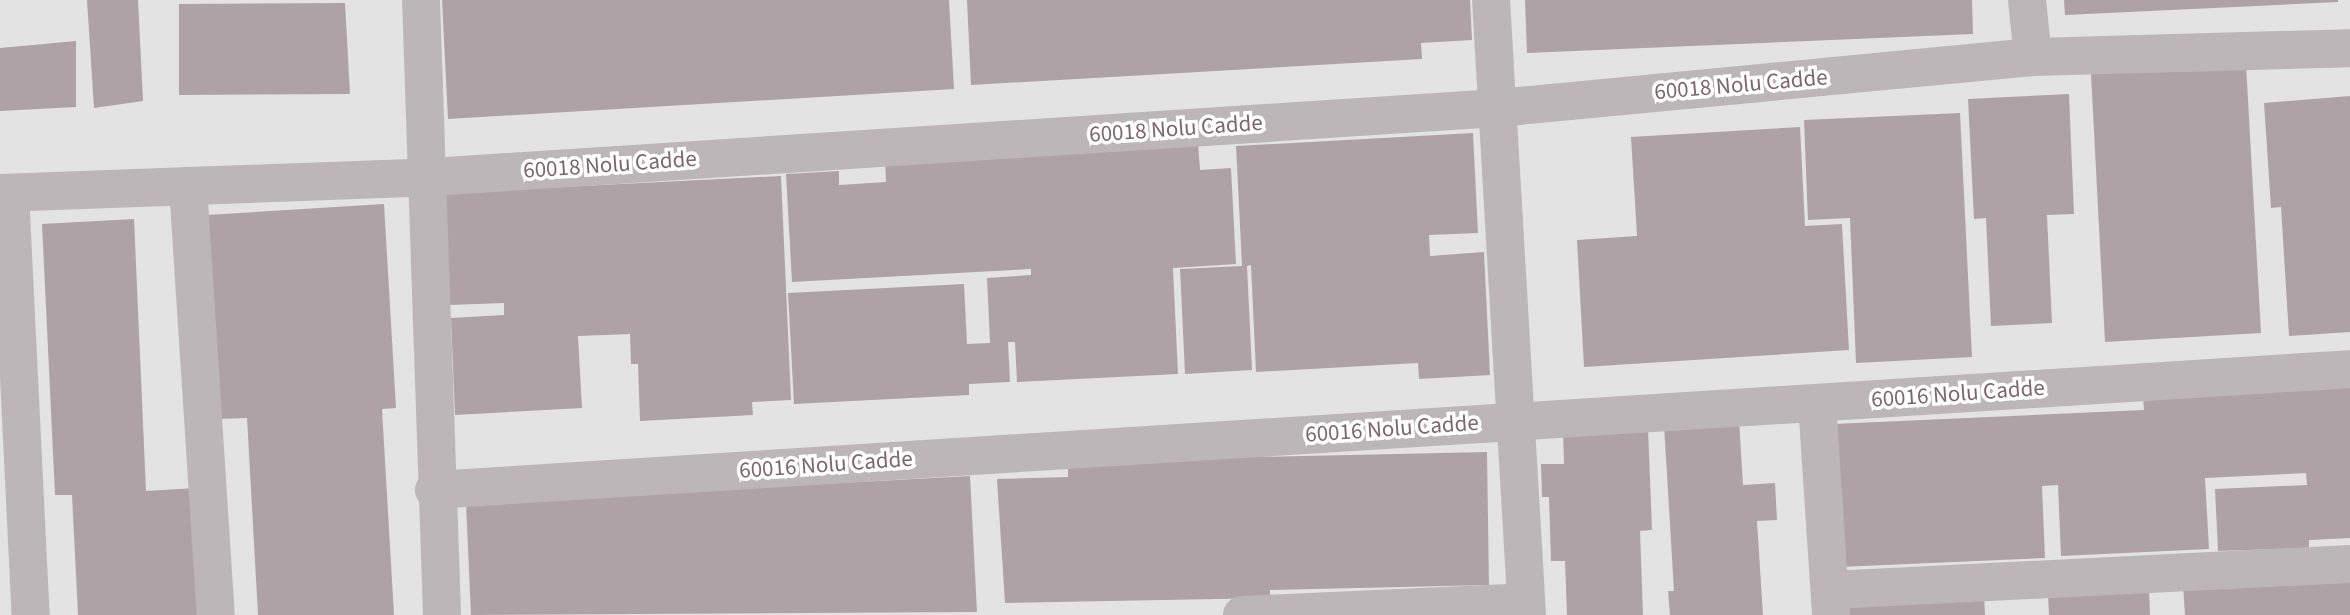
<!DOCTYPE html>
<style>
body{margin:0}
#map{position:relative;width:2350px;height:615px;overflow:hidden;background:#f0f2f3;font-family:"Source Sans 3",sans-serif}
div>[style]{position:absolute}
.built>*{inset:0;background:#e3e3e4}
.building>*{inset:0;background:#aea2a6}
.minor>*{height:38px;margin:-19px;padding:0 19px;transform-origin:19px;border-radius:19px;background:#bdb6b8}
span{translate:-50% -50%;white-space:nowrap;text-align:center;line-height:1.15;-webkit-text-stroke:7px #fff;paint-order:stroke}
.street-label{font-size:23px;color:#7d666d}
</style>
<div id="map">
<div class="built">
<i style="clip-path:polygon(0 0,2350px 0,2350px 615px,0 615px)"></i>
</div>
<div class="building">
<i style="clip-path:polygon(87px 0,138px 0,143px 101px,94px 108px)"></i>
<i style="clip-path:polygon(442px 0,949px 0,954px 89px,448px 119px)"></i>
<i style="clip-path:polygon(967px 0,1470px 0,1472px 40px,1421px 43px,1422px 59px,971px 85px)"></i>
<i style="clip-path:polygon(1525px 0,1972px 0,1973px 34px,1527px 53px)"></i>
<i style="clip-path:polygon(2064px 0,2338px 0,2338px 2px,2065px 15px)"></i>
<i style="clip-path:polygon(345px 3px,350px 94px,179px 95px,179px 4px)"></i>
<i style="clip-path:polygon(76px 41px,76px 107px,0 111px,0 48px)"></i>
<i style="clip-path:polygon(2246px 64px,2261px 333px,2105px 342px,2091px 74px)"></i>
<i style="clip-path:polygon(2069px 94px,2074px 214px,2047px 215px,2052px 323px,1991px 326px,1986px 218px,1974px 219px,1968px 99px)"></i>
<i style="clip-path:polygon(2350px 96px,2350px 332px,2289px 336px,2281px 207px,2271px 208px,2264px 103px)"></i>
<i style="clip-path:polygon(1960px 113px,1972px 357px,1856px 363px,1850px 218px,1808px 220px,1804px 120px)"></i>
<i style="clip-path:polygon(1800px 127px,1805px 226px,1842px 224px,1849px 350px,1584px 367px,1577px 240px,1637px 236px,1631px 137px)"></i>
<i style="clip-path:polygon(1473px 133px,1478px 233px,1429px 235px,1430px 256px,1484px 252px,1490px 375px,1419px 379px,1418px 363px,1256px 372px,1251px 265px,1247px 266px,1252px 370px,1185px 374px,1180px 269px,1242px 266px,1236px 146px)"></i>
<i style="clip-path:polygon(1198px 143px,1200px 170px,1231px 168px,1236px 264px,1173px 268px,1178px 374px,1017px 382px,1015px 342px,1008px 342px,1010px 382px,969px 384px,969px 395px,794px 404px,788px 293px,964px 284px,967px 344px,990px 343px,987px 278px,1031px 275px,1031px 269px,792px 282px,786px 174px,839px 171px,839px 185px,886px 182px,885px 160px)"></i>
<i style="clip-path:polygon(781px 176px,791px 400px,752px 402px,753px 415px,640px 421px,638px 364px,631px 364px,630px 334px,578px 336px,582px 408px,455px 415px,451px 318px,504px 315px,504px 303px,450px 305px,444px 193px)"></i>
<i style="clip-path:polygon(384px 204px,396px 408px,382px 409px,394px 615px,258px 615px,247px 418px,219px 419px,207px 215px)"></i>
<i style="clip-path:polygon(134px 219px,146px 491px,196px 488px,202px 615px,78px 615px,72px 495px,55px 495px,42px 224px)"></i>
<i style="clip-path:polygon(2350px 387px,2350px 538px,2309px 540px,2309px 548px,2218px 551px,2215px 489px,2307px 485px,2306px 473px,2205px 478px,2209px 549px,2061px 556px,2058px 485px,2042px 486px,2045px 558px,1840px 567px,1834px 424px,2144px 410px,2143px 396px)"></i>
<i style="clip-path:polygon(1739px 420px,1743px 485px,1775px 483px,1777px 520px,1757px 521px,1763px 615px,1670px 615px,1668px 591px,1674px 591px,1664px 425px)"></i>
<i style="clip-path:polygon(1648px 428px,1652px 530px,1640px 531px,1643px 615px,1567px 615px,1565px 561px,1551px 561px,1549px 497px,1542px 497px,1541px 464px,1564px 464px,1563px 431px)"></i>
<i style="clip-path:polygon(1487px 452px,1489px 585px,1270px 590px,1270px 598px,1005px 603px,997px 479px,1068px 477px,1068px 461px)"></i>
<i style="clip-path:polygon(970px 476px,977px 612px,471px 615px,466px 503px)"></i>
<i style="clip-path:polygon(2350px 576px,2350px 615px,2185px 615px,2183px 585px)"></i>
<i style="clip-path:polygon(2149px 588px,2150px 615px,2049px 615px,2048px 594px)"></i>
<i style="clip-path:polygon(1984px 595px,1985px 615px,1844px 615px,1844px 603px)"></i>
</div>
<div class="minor">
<i style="left:421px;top:0;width:615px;rotate:88.04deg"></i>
<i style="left:1491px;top:0;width:616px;rotate:86.65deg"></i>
<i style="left:2027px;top:0;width:57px;rotate:84deg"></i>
<i style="left:188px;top:186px;width:430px;rotate:86.3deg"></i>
<i style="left:0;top:193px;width:431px;rotate:-2.1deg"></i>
<i style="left:431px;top:177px;width:1069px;rotate:-3.7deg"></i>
<i style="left:1498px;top:108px;width:537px;rotate:-5.45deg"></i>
<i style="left:2033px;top:57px;width:317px;rotate:-1.6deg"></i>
<i style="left:10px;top:193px;width:423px;rotate:87.2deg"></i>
<i style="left:1817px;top:403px;width:212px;rotate:86.2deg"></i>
<i style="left:434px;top:490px;width:1920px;rotate:-3.61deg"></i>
<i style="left:1831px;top:590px;width:520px;rotate:-2.87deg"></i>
<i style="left:1242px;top:615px;width:284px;rotate:-2.6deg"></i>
</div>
<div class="street-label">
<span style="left:1741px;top:85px;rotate:-5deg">60018 Nolu Cadde</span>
<span style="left:1176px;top:129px;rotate:-4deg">60018 Nolu Cadde</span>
<span style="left:610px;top:165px;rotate:-4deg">60018 Nolu Cadde</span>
<span style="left:1958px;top:394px;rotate:-4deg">60016 Nolu Cadde</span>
<span style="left:1392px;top:429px;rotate:-4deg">60016 Nolu Cadde</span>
<span style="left:826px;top:465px;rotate:-4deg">60016 Nolu Cadde</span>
</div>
</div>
